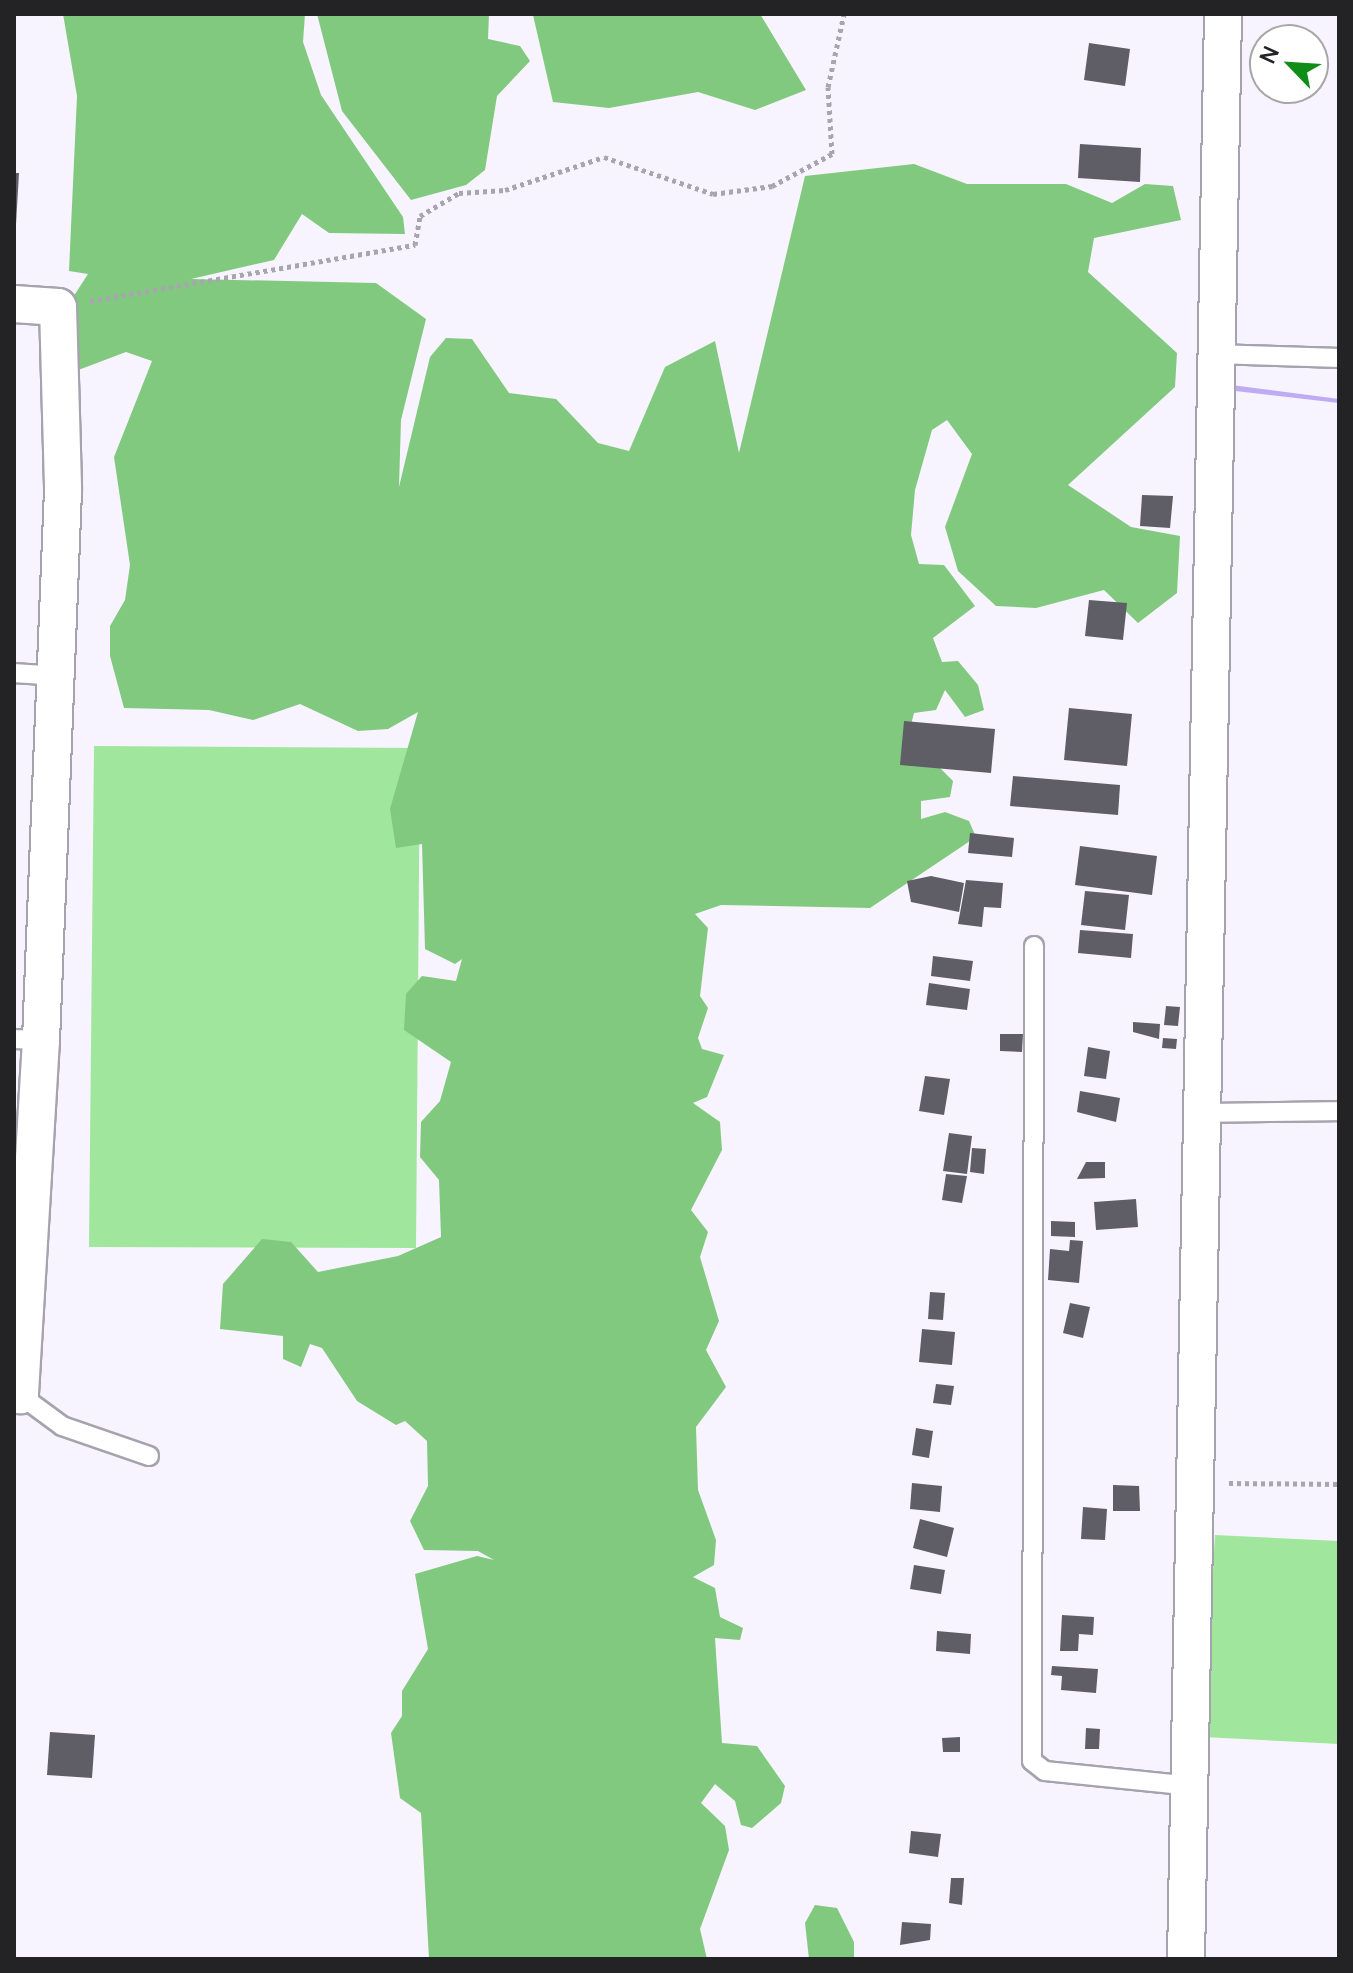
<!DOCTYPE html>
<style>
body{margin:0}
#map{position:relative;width:1353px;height:1973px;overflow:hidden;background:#f7f4ff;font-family:Manrope,sans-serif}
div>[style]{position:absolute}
.green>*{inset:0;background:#a0e69c}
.forest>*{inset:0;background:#81c97e}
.water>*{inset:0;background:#beabf3}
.building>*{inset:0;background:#5f5d66}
.path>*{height:5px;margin-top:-2.5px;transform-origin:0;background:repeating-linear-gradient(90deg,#a7a5ad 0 4px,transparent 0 8px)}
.roads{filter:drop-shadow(2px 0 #a5a3ad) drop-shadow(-2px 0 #a5a3ad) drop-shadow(0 2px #a5a3ad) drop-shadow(0 -2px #a5a3ad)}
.lane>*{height:18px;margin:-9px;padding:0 9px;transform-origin:9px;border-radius:9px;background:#fff}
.street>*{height:36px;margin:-18px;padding:0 18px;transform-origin:18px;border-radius:18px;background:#fff}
span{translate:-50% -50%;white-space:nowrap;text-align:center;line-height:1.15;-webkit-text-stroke:8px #fff;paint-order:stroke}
.frame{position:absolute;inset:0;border:16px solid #232326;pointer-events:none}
.north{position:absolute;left:1249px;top:24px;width:80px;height:80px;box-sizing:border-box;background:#fff;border:2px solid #a7a7a8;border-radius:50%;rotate:295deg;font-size:22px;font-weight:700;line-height:32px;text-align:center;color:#232326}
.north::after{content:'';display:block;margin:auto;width:28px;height:36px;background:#0f8d18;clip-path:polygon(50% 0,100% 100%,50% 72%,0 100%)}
</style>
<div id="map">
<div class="green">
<i style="clip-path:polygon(94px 746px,420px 748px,416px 1248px,89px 1247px)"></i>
<i style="clip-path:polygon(1215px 1535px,1339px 1541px,1339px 1744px,1204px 1737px)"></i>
</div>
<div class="forest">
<i style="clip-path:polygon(63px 14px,305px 14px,303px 42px,321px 95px,403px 217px,405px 234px,329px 233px,302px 214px,274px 260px,191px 279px,376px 283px,426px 319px,401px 420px,399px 487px,430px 357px,446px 338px,472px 339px,509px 393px,556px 399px,598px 443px,629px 451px,665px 367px,715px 341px,739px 453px,805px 176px,914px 164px,967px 184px,1066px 184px,1112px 203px,1145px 184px,1173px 186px,1181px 220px,1094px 238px,1088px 272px,1177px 353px,1175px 387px,1068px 485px,1131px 527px,1180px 536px,1177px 593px,1138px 623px,1104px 590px,1036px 608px,996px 606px,958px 571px,945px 527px,972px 454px,947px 420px,932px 430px,915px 490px,911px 535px,919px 564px,944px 565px,975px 606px,933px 638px,942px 662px,958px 661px,978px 685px,984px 710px,965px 717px,945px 690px,936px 710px,914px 713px,904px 752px,936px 764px,953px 781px,950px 797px,921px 801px,921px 819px,945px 812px,969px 821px,976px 837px,870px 908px,721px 905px,695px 914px,708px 928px,700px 996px,708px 1008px,698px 1038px,702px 1049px,724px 1055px,707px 1097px,693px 1103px,720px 1122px,722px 1150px,691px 1210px,708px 1232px,700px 1257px,719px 1321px,706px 1350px,726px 1387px,696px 1427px,698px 1490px,716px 1540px,714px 1565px,693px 1577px,715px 1588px,720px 1617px,743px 1628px,740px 1640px,715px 1638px,722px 1743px,757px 1746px,785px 1786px,781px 1803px,752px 1828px,741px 1825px,735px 1801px,715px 1784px,701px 1803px,725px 1826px,729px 1850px,700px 1929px,707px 1959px,429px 1959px,421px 1813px,400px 1798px,391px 1733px,402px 1716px,402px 1691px,428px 1649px,415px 1574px,477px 1556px,494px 1560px,478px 1551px,424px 1550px,410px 1521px,428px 1486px,427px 1441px,405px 1421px,396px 1425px,357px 1401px,322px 1348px,310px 1344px,301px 1367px,283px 1359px,283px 1336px,220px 1329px,223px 1284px,262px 1239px,291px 1242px,318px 1272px,398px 1256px,441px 1237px,439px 1180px,420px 1157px,421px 1122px,440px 1101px,451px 1062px,404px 1030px,406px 994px,422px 976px,456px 981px,462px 959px,455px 964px,425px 949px,422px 844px,396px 848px,390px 809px,418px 712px,388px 729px,358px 731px,300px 704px,253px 720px,209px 710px,124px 708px,110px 656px,110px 626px,125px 600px,130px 565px,114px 457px,152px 361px,126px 352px,73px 372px,68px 305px,88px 274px,69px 271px,77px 96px)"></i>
<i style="clip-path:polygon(317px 14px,489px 14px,488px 39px,520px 46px,530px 61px,497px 96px,485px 170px,466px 185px,411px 200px,342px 111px)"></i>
<i style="clip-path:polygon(760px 14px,806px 90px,755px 110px,698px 92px,609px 108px,553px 102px,533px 15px)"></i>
<i style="clip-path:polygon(815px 1905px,837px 1908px,854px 1942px,854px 1959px,809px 1959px,805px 1923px)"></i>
</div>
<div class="water">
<i style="clip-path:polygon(1216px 383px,1339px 399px,1339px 403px,1227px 390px)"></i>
</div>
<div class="building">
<i style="clip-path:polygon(1089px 43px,1130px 49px,1125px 86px,1084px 80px)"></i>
<i style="clip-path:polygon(1080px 144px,1141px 148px,1140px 182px,1078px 178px)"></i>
<i style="clip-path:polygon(14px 173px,19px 173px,16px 224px,14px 224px)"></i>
<i style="clip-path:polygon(1142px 495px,1173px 496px,1170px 528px,1140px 526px)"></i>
<i style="clip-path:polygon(1089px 600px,1127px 603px,1123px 640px,1085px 636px)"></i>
<i style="clip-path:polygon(1069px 708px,1132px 714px,1127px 766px,1064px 760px)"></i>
<i style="clip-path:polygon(904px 721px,995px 729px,991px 773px,900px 765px)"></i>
<i style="clip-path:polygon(1013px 776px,1120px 785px,1118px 815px,1010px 806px)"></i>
<i style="clip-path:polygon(970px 833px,1014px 838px,1012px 857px,968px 853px)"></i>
<i style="clip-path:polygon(1080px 846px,1157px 856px,1152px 895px,1075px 885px)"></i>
<i style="clip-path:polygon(931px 876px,964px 883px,959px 912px,911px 902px,907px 881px)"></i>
<i style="clip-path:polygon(966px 880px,1003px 883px,1001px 908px,984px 907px,982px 927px,958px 924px)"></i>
<i style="clip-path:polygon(1085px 891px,1129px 895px,1125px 930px,1081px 925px)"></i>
<i style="clip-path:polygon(1080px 930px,1133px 934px,1131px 958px,1078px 953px)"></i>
<i style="clip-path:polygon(933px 956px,973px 961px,970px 981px,931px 976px)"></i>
<i style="clip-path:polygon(929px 983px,970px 989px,967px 1010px,926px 1005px)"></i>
<i style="clip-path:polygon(1166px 1006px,1180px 1007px,1178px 1026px,1164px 1025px)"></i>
<i style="clip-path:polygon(1133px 1022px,1160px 1024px,1159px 1039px,1133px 1032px)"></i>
<i style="clip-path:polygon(1000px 1034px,1023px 1034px,1022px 1052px,1000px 1051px)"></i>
<i style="clip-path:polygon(1163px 1038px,1177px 1039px,1176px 1049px,1162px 1048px)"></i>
<i style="clip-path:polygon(1088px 1047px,1110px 1051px,1106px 1079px,1084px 1076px)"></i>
<i style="clip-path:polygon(925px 1076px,950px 1079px,944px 1115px,919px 1111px)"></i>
<i style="clip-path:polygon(1080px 1091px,1120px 1098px,1116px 1122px,1077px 1112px)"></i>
<i style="clip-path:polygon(949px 1133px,972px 1136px,967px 1174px,943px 1171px)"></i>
<i style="clip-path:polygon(972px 1148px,986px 1149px,984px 1174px,970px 1172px)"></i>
<i style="clip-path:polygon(1086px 1162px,1105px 1162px,1105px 1178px,1077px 1179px)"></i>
<i style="clip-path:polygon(946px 1174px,967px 1176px,962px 1203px,942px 1200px)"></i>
<i style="clip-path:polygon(1136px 1199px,1138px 1227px,1096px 1230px,1094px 1202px)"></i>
<i style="clip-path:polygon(1051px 1221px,1075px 1222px,1075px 1237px,1051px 1236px)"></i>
<i style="clip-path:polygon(1070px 1240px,1083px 1241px,1079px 1283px,1048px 1280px,1050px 1249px,1069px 1251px)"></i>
<i style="clip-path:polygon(930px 1292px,945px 1293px,943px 1320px,928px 1319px)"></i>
<i style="clip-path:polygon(1070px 1303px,1090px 1307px,1083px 1338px,1063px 1333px)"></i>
<i style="clip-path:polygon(922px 1329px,955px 1332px,952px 1365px,919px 1362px)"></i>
<i style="clip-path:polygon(936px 1384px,954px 1386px,951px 1405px,933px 1403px)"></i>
<i style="clip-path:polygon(916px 1428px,933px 1431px,929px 1458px,912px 1455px)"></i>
<i style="clip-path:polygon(912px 1483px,942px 1486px,940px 1512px,910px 1509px)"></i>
<i style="clip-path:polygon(1113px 1485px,1139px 1486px,1140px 1511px,1113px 1511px)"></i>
<i style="clip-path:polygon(1083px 1507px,1107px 1509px,1105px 1540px,1081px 1539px)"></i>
<i style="clip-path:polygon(920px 1519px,954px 1528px,947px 1557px,913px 1548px)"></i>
<i style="clip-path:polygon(914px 1565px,945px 1570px,941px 1594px,910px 1589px)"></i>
<i style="clip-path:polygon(1062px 1615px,1094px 1617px,1093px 1635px,1079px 1634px,1078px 1651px,1060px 1651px)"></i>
<i style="clip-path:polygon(937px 1631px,971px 1634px,970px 1654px,936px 1651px)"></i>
<i style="clip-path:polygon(1052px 1666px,1098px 1669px,1096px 1693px,1061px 1690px,1062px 1676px,1051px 1675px)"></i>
<i style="clip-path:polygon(1086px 1728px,1100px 1729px,1099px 1749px,1085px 1749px)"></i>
<i style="clip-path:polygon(50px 1732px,95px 1735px,92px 1778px,47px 1775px)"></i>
<i style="clip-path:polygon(960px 1737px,960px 1752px,943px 1752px,942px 1738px)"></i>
<i style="clip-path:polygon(911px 1831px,941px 1834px,938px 1857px,909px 1853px)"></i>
<i style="clip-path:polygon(951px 1878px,964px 1878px,962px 1905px,949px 1903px)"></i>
<i style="clip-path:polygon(902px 1922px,931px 1924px,930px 1940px,900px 1945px)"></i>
</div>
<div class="path">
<i style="left:90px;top:301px;width:330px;rotate:-9.8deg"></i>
<i style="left:415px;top:245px;width:29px;rotate:-80deg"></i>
<i style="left:420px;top:216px;width:45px;rotate:-30.5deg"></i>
<i style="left:459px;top:193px;width:46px;rotate:-3.7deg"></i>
<i style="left:505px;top:190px;width:104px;rotate:-18.4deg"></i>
<i style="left:604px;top:157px;width:115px;rotate:18.7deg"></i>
<i style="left:713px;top:194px;width:60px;rotate:-7.7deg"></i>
<i style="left:772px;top:186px;width:68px;rotate:-28.1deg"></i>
<i style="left:832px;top:154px;width:67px;rotate:-93.4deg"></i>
<i style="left:828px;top:87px;width:75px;rotate:-77.6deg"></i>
<i style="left:1229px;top:1483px;width:110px;rotate:0.5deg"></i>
</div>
<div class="roads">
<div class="lane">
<i style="left:1215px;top:354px;width:124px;rotate:1.8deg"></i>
<i style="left:14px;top:673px;width:45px;rotate:3.8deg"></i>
<i style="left:1034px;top:946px;width:815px;rotate:90.14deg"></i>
<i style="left:1032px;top:1761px;width:16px;rotate:38deg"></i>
<i style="left:1045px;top:1771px;width:148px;rotate:5.8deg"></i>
<i style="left:14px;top:1039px;width:27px;rotate:2deg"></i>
<i style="left:1200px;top:1113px;width:139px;rotate:-0.8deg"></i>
<i style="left:20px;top:1395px;width:52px;rotate:36.4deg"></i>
<i style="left:62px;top:1426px;width:92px;rotate:19deg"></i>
</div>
<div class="street">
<i style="left:14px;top:304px;width:44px;rotate:3.9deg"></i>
<i style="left:58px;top:307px;width:183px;rotate:88.4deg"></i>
<i style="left:63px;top:490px;width:550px;rotate:92.29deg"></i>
<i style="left:41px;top:1040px;width:356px;rotate:93.4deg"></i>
<i style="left:20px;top:1395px;width:6px;rotate:180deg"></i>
<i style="left:1186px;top:1959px;width:1945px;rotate:-88.91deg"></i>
</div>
</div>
<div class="frame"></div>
<div class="north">N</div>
</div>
